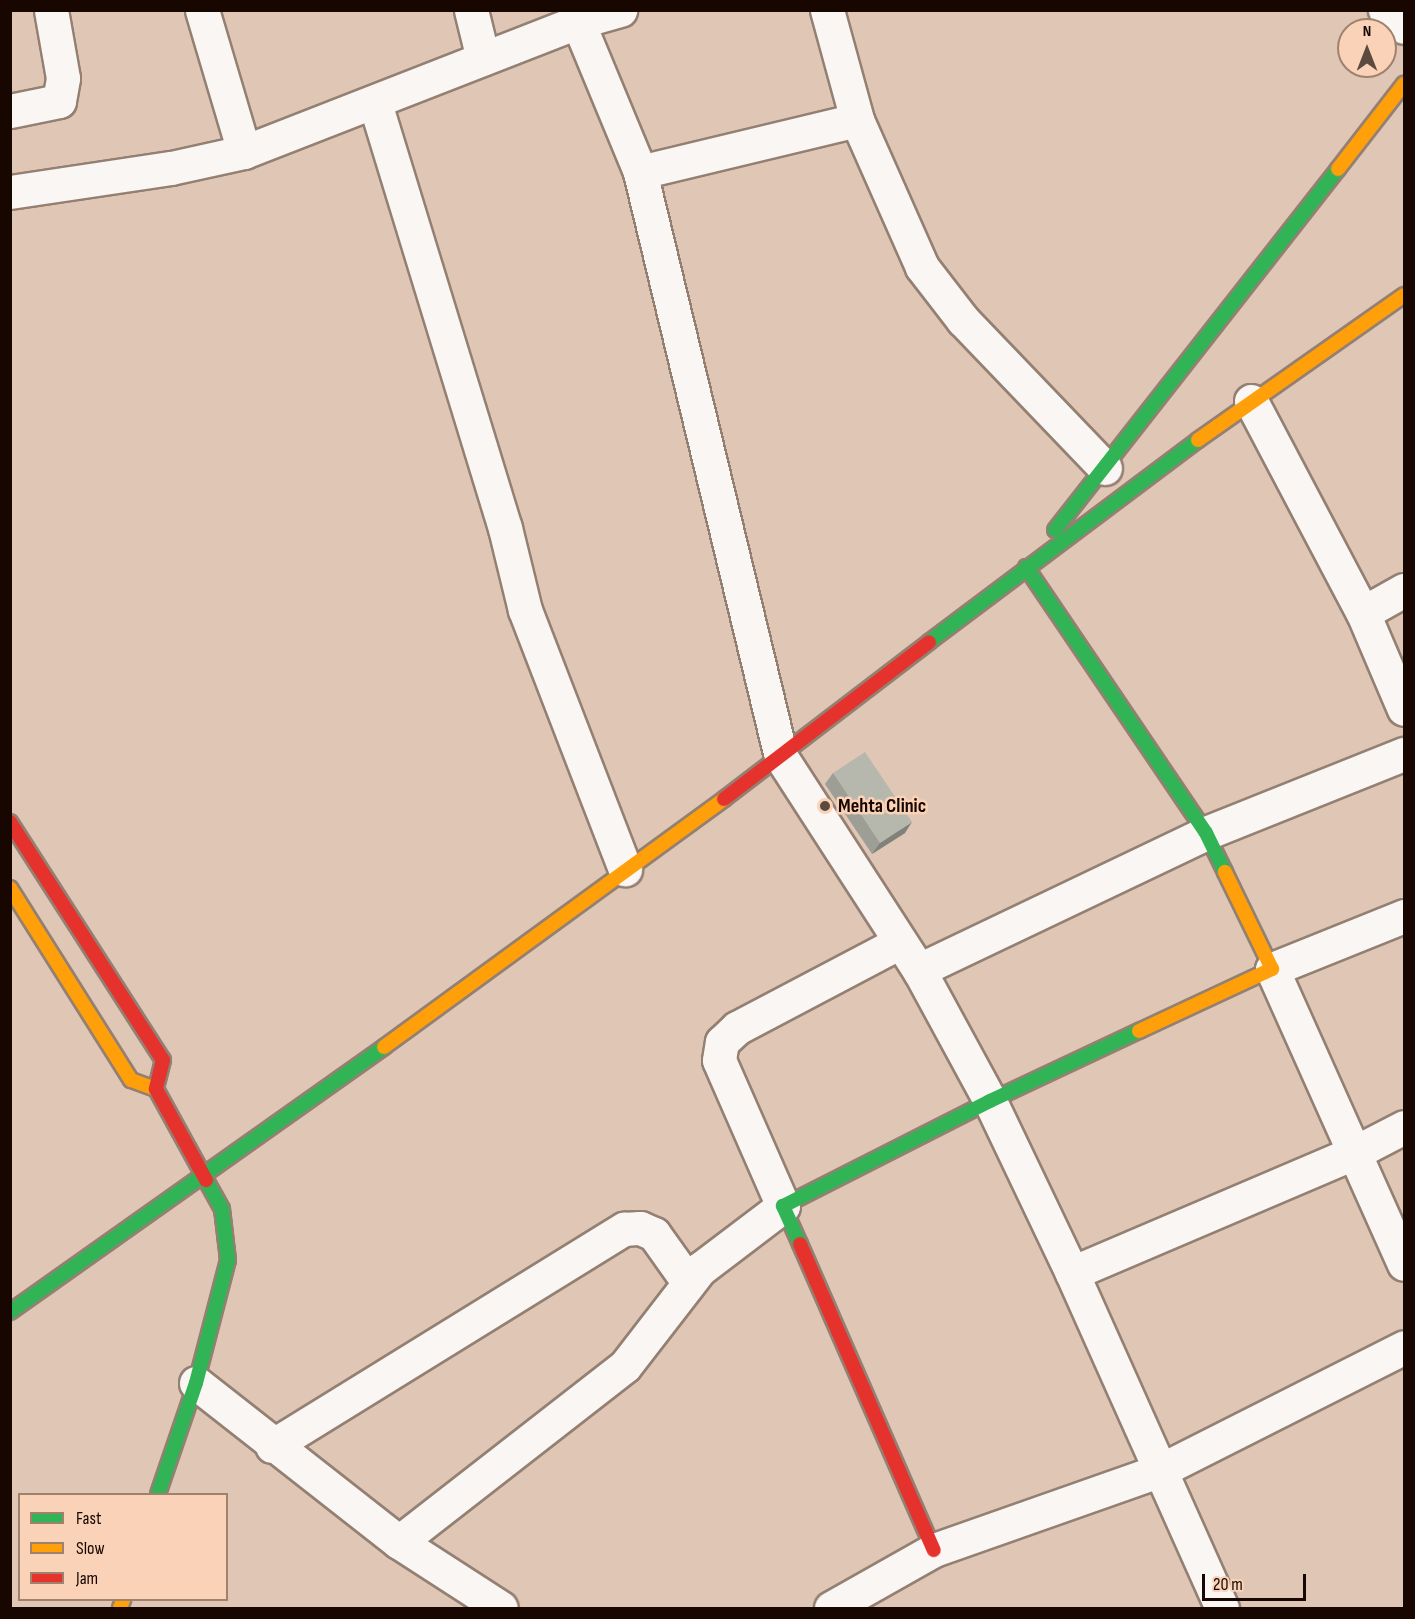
<!DOCTYPE html>
<style>
body{margin:0}
#map{position:relative;width:1415px;height:1619px;overflow:hidden;background:#e0c6b4;font-family:"Sofia Sans Condensed",sans-serif}
div>[style]{position:absolute}
.roads{filter:drop-shadow(2px 0 #938072) drop-shadow(-2px 0 #938072) drop-shadow(0 2px #938072) drop-shadow(0 -2px #938072)}
.street>*{height:33px;margin:-16.5px;padding:0 16.5px;transform-origin:16.5px;border-radius:16.5px;background:#faf6f4}
.fast>*{height:14px;margin:-7px;padding:0 7px;transform-origin:7px;border-radius:7px;background:#30b455}
.slow>*{height:14px;margin:-7px;padding:0 7px;transform-origin:7px;border-radius:7px;background:#ff9f0a}
.jam>*{height:14px;margin:-7px;padding:0 7px;transform-origin:7px;border-radius:7px;background:#e5322d}
.wall>*{inset:0;background:#9d9e95}
.shaded-wall>*{inset:0;background:#808179}
.building>*{inset:0;background:#b7b8ad}
.dots>*{width:16px;height:16px;translate:-50% -50%;box-sizing:border-box;border:3px solid #fad2b7;border-radius:50%}
span{translate:-50% -50%;white-space:nowrap;text-align:center;line-height:1.15;-webkit-text-stroke:5px #fad2b7;paint-order:stroke}
.poi-label{font-size:20px;color:#170700;font-weight:700}
.left{translate:0 -50%;text-align:left}
.frame{position:absolute;inset:0;border:12px solid #170700;pointer-events:none}
.legend{position:absolute;left:18px;top:1493px;width:210px;height:108px;box-sizing:border-box;background:#fad2b7;border:2px solid #9f816e;margin:0;padding:8px 10px;list-style:none;font-size:18px;color:#170700}
.legend li{display:flex;align-items:center;gap:12px;height:30px}
.legend b{width:30px;border:2px solid #9f816e}
.north{position:absolute;left:1337px;top:18px;width:60px;height:60px;box-sizing:border-box;background:#fad2b7;border:2px solid #9f816e;border-radius:50%;rotate:0deg;font-size:16px;font-weight:700;line-height:24px;text-align:center;color:#170700}
.north::after{content:'';display:block;margin:auto;width:21px;height:27px;background:#5d4a3f;clip-path:polygon(50% 0,100% 100%,50% 72%,0 100%)}
.scale{position:absolute;left:1202px;top:1574px;width:104px;height:27px;box-sizing:border-box;border:3px solid #170700;border-top:0;padding-left:8px;font-size:18px;line-height:21px;white-space:nowrap;color:#170700;-webkit-text-stroke:4px #fad2b7;paint-order:stroke}
</style>
<div id="map">
<div class="roads">
<div class="street">
<i style="left:202px;top:10px;width:148px;rotate:73.5deg"></i>
<i style="left:244px;top:152px;width:358px;rotate:-21.3deg"></i>
<i style="left:578px;top:22px;width:44px;rotate:-15.9deg"></i>
<i style="left:471px;top:10px;width:50px;rotate:76.2deg"></i>
<i style="left:827px;top:10px;width:114px;rotate:74.7deg"></i>
<i style="left:857px;top:120px;width:161px;rotate:66.1deg"></i>
<i style="left:922px;top:267px;width:67px;rotate:52.3deg"></i>
<i style="left:963px;top:320px;width:205px;rotate:46.2deg"></i>
<i style="left:1385px;top:10px;width:25px;rotate:42deg"></i>
<i style="left:578px;top:22px;width:162px;rotate:67.5deg"></i>
<i style="left:640px;top:172px;width:602px;rotate:76.45deg"></i>
<i style="left:781px;top:757px;width:254px;rotate:57.1deg"></i>
<i style="left:919px;top:970px;width:149px;rotate:61.5deg"></i>
<i style="left:990px;top:1101px;width:191px;rotate:64.5deg"></i>
<i style="left:1072px;top:1273px;width:309px;rotate:-23.1deg"></i>
<i style="left:1356px;top:1152px;width:54px;rotate:-27.5deg"></i>
<i style="left:375px;top:103px;width:444px;rotate:73deg"></i>
<i style="left:505px;top:528px;width:84px;rotate:76.3deg"></i>
<i style="left:525px;top:610px;width:278px;rotate:68.9deg"></i>
<i style="left:10px;top:111px;width:50px;rotate:-11.5deg"></i>
<i style="left:59px;top:101px;width:23px;rotate:-80deg"></i>
<i style="left:63px;top:78px;width:69px;rotate:-100deg"></i>
<i style="left:640px;top:172px;width:223px;rotate:-13.5deg"></i>
<i style="left:10px;top:192px;width:163px;rotate:-8.5deg"></i>
<i style="left:171px;top:168px;width:75px;rotate:-12.4deg"></i>
<i style="left:1251px;top:401px;width:240px;rotate:62.2deg"></i>
<i style="left:1363px;top:613px;width:104px;rotate:66.9deg"></i>
<i style="left:1363px;top:613px;width:47px;rotate:-29.3deg"></i>
<i style="left:1404px;top:916px;width:142px;rotate:158.1deg"></i>
<i style="left:1272px;top:969px;width:323px;rotate:65.9deg"></i>
<i style="left:919px;top:970px;width:318px;rotate:-25.5deg"></i>
<i style="left:1206px;top:833px;width:213px;rotate:-21.8deg"></i>
<i style="left:1072px;top:1273px;width:367px;rotate:65.9deg"></i>
<i style="left:196px;top:1383px;width:258px;rotate:38.1deg"></i>
<i style="left:399px;top:1542px;width:121px;rotate:32.9deg"></i>
<i style="left:272px;top:1446px;width:414px;rotate:-31.7deg"></i>
<i style="left:624px;top:1229px;width:16px;rotate:-4deg"></i>
<i style="left:640px;top:1228px;width:15px;rotate:23deg"></i>
<i style="left:654px;top:1234px;width:60px;rotate:54.5deg"></i>
<i style="left:399px;top:1542px;width:286px;rotate:-37.9deg"></i>
<i style="left:625px;top:1366px;width:123px;rotate:-52.3deg"></i>
<i style="left:700px;top:1269px;width:104px;rotate:-37.2deg"></i>
<i style="left:783px;top:1206px;width:159px;rotate:-113.7deg"></i>
<i style="left:719px;top:1060px;width:18px;rotate:-81deg"></i>
<i style="left:722px;top:1042px;width:21px;rotate:-43deg"></i>
<i style="left:737px;top:1028px;width:184px;rotate:-27.8deg"></i>
<i style="left:831px;top:1608px;width:118px;rotate:-29.4deg"></i>
<i style="left:934px;top:1550px;width:241px;rotate:-19.4deg"></i>
<i style="left:1161px;top:1470px;width:272px;rotate:-26.8deg"></i>
</div>
<div class="fast">
<i style="left:1055px;top:530px;width:459px;rotate:-51.9deg"></i>
<i style="left:1026px;top:567px;width:321px;rotate:55.9deg"></i>
<i style="left:1206px;top:833px;width:43px;rotate:64deg"></i>
<i style="left:929px;top:642px;width:336px;rotate:-36.9deg"></i>
<i style="left:800px;top:1244px;width:42px;rotate:-114.1deg"></i>
<i style="left:783px;top:1206px;width:232px;rotate:-26.9deg"></i>
<i style="left:990px;top:1101px;width:165px;rotate:-25.2deg"></i>
<i style="left:10px;top:1312px;width:458px;rotate:-35.3deg"></i>
<i style="left:158px;top:1494px;width:117px;rotate:-71.1deg"></i>
<i style="left:196px;top:1383px;width:127px;rotate:-75.4deg"></i>
<i style="left:228px;top:1260px;width:51px;rotate:-96.7deg"></i>
<i style="left:222px;top:1209px;width:33px;rotate:-119deg"></i>
</div>
<div class="slow">
<i style="left:1338px;top:169px;width:108px;rotate:-52.2deg"></i>
<i style="left:1198px;top:440px;width:252px;rotate:-35.1deg"></i>
<i style="left:10px;top:888px;width:227px;rotate:57.8deg"></i>
<i style="left:131px;top:1080px;width:27px;rotate:20deg"></i>
<i style="left:1139px;top:1031px;width:147px;rotate:-25deg"></i>
<i style="left:1272px;top:969px;width:108px;rotate:-115.9deg"></i>
<i style="left:384px;top:1047px;width:421px;rotate:-36.1deg"></i>
<i style="left:120px;top:1608px;width:9px;rotate:-69deg"></i>
</div>
<div class="jam">
<i style="left:724px;top:799px;width:258px;rotate:-37.4deg"></i>
<i style="left:10px;top:822px;width:283px;rotate:57.3deg"></i>
<i style="left:163px;top:1060px;width:30px;rotate:104deg"></i>
<i style="left:156px;top:1089px;width:104px;rotate:61.2deg"></i>
<i style="left:800px;top:1244px;width:334px;rotate:66.4deg"></i>
</div>
</div>
<div class="wall">
<i style="clip-path:polygon(833px 773px,905px 833px,872px 854px,825px 784px)"></i>
</div>
<div class="shaded-wall">
<i style="clip-path:polygon(912px 822px,905px 833px,872px 854px,880px 843px)"></i>
</div>
<div class="building">
<i style="clip-path:polygon(865px 752px,912px 822px,880px 843px,833px 773px)"></i>
</div>
<div class="dots">
<i style="left:825px;top:806px;background:#5d4a3f"></i>
</div>
<div class="poi-label">
<span class="left" style="left:838px;top:806px">Mehta Clinic</span>
</div>
<div class="frame"></div>
<ul class="legend">
<li><b style="height:8px;background:#30b455"></b>Fast</li>
<li><b style="height:8px;background:#ff9f0a"></b>Slow</li>
<li><b style="height:8px;background:#e5322d"></b>Jam</li>
</ul>
<div class="north">N</div>
<div class="scale">20 m</div>
</div>
